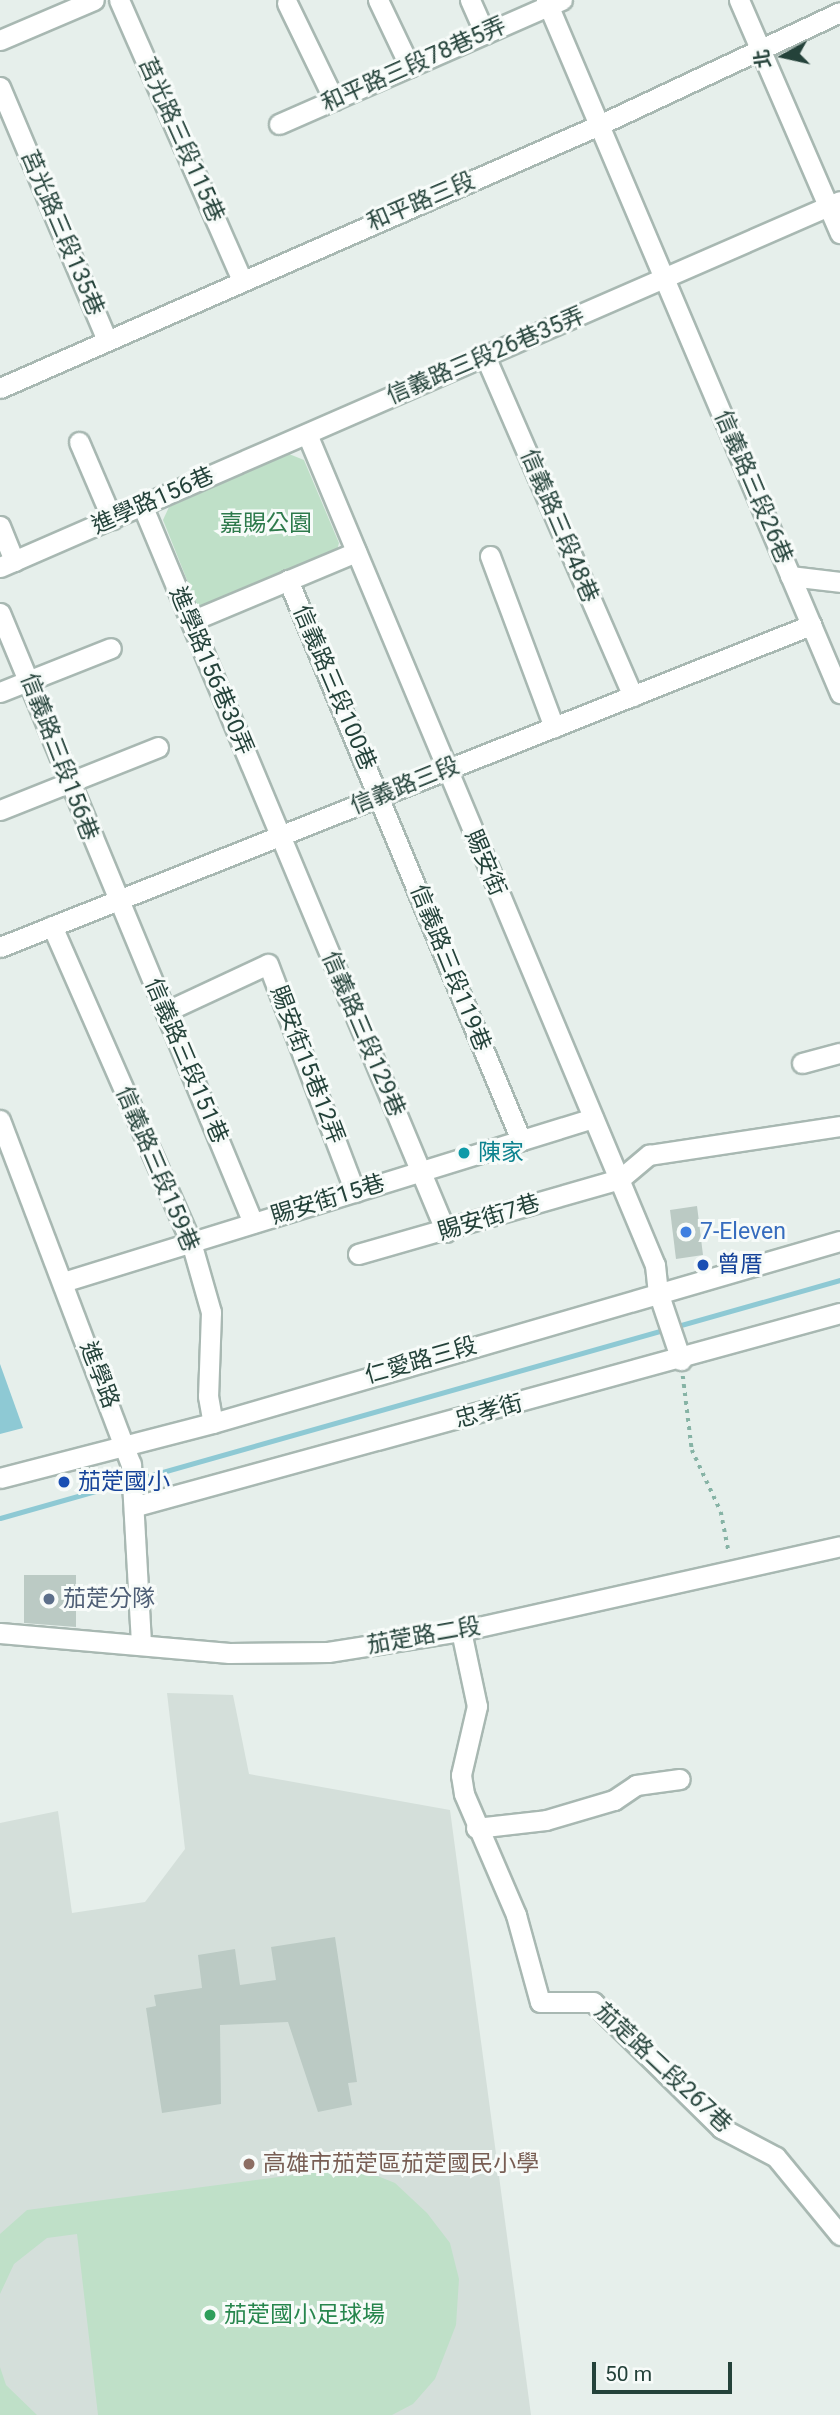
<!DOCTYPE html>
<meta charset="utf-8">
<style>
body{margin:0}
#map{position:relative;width:840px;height:2415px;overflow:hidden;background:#e6efeb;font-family:Roboto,"Noto Sans TC",sans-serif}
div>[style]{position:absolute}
.built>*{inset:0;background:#d4dfda}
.green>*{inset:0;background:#bfe0c8}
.water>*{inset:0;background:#8ec9d4}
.stream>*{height:5px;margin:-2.5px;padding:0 2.5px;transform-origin:2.5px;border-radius:2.5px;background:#8ec9d4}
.building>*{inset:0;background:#bbcac4}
.path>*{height:3.5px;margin-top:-1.75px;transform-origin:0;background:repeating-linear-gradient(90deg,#86b3a5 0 3.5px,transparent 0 8.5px)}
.roads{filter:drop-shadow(2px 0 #a8b8b2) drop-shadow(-2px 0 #a8b8b2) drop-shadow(0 2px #a8b8b2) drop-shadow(0 -2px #a8b8b2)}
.minor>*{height:19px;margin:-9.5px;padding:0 9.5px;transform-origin:9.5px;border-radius:9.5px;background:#fff}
.dots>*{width:19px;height:19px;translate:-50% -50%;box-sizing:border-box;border:4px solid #f7fbf9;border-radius:50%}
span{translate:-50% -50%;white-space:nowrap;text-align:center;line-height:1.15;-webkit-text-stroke:6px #f7fbf9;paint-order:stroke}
.street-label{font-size:23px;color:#24423a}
.park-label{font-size:23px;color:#2d7a4b}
.culture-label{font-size:23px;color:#0d838f}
.left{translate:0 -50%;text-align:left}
.shop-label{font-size:23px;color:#366cbe}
.transit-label{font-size:23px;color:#164399}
.service-label{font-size:23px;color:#4e5e75}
.education-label{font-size:23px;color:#785e54}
.leisure-label{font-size:23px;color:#27864d}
.north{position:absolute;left:749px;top:21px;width:70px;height:70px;-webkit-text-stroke:5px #f7fbf9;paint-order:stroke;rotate:262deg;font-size:19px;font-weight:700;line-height:28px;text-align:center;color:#24423a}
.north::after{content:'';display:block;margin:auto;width:24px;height:32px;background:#24423a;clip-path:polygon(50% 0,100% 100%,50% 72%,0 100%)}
.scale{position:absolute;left:592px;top:2362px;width:140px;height:32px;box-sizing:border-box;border:4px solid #24423a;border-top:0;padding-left:9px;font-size:21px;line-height:24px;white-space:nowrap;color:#24423a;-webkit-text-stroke:5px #f7fbf9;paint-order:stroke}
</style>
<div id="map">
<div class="built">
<i style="clip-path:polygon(167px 1693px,233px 1695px,249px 1774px,450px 1810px,531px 2415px,0 2415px,0 1823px,58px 1811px,72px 1913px,145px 1902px,185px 1849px)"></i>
</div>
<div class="green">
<i style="clip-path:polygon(289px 454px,304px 460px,339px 543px,336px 554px,210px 608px,197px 605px,163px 520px,169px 507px)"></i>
<i style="clip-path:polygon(355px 2167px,395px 2183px,427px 2213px,450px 2243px,459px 2279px,456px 2325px,435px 2379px,413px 2404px,392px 2415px,98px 2415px,77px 2234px,47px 2238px,14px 2264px,0 2294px,0 2234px,27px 2210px)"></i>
<i style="clip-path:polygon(0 2367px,6px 2385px,37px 2415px,0 2415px)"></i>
</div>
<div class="water">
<i style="clip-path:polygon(0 1364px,23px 1428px,0 1434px)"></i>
</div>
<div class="stream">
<i style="left:0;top:1518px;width:873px;rotate:-15.82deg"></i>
</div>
<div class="building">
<i style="clip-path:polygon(697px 1206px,703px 1255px,676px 1259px,670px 1210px)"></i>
<i style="clip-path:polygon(24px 1575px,76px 1575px,76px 1627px,24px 1623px)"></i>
<i style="clip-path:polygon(335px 1937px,357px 2082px,348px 2083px,352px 2105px,318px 2112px,288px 2022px,220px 2025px,221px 2104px,162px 2113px,146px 2008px,156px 2006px,154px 1995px,202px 1988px,198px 1955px,235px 1949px,240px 1985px,276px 1980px,271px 1947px)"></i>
</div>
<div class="path">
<i style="left:683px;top:1376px;width:75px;rotate:83.1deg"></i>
<i style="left:692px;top:1450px;width:68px;rotate:64.9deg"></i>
<i style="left:721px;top:1512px;width:42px;rotate:79deg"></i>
</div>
<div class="roads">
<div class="minor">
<i style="left:119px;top:0;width:306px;rotate:66.3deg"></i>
<i style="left:378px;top:0;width:74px;rotate:64.5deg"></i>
<i style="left:470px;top:0;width:37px;rotate:66deg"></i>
<i style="left:546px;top:0;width:753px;rotate:67.01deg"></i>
<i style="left:739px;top:0;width:254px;rotate:66.6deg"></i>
<i style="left:287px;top:3px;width:108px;rotate:64.1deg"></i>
<i style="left:0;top:40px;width:102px;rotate:-23.1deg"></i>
<i style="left:0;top:87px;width:275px;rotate:67.1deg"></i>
<i style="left:279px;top:124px;width:309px;rotate:-23.7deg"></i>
<i style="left:485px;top:356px;width:371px;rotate:66.5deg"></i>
<i style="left:0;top:388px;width:654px;rotate:-23.7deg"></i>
<i style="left:599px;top:125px;width:266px;rotate:-25.1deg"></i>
<i style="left:307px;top:434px;width:901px;rotate:67.28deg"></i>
<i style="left:655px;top:1265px;width:27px;rotate:84deg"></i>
<i style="left:658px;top:1292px;width:72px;rotate:71.3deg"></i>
<i style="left:79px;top:442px;width:84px;rotate:66.8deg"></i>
<i style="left:142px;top:505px;width:788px;rotate:67.31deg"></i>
<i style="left:0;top:526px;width:38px;rotate:68deg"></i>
<i style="left:490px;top:556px;width:183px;rotate:69.5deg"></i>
<i style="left:0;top:567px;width:916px;rotate:-23.54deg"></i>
<i style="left:790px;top:576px;width:50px;rotate:6.8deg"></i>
<i style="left:288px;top:580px;width:607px;rotate:67.41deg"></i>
<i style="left:0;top:613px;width:660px;rotate:67.47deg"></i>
<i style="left:191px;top:621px;width:179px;rotate:-22.7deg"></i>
<i style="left:0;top:692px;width:119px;rotate:-21.6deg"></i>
<i style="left:0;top:810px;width:170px;rotate:-21.7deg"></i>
<i style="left:52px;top:926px;width:345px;rotate:66.3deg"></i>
<i style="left:191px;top:1242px;width:73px;rotate:74.1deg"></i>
<i style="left:211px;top:1312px;width:84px;rotate:92deg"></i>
<i style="left:208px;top:1396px;width:27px;rotate:80deg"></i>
<i style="left:0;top:947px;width:873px;rotate:-21.66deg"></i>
<i style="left:167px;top:1011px;width:111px;rotate:-25deg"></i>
<i style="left:268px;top:964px;width:244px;rotate:69.1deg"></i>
<i style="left:802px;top:1063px;width:39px;rotate:-15deg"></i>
<i style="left:0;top:1120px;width:368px;rotate:69.2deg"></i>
<i style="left:131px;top:1464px;width:179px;rotate:86.8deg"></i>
<i style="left:358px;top:1254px;width:273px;rotate:-16deg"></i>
<i style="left:620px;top:1179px;width:38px;rotate:-40deg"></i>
<i style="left:649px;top:1155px;width:193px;rotate:-8.6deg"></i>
<i style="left:63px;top:1282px;width:555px;rotate:-17.19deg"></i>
<i style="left:0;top:1478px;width:220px;rotate:-14.5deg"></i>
<i style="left:213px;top:1423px;width:653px;rotate:-16.19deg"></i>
<i style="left:136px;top:1506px;width:730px;rotate:-15.33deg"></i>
<i style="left:461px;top:1631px;width:77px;rotate:78deg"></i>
<i style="left:477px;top:1706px;width:71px;rotate:103.1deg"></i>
<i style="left:461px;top:1775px;width:19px;rotate:81deg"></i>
<i style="left:464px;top:1794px;width:132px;rotate:66.7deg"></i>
<i style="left:516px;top:1915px;width:90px;rotate:74.6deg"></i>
<i style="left:540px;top:2002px;width:53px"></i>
<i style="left:593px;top:2002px;width:180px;rotate:44.5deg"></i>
<i style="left:721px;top:2128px;width:62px;rotate:27.8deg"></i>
<i style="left:776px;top:2157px;width:101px;rotate:50.6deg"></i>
<i style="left:0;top:1633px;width:230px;rotate:5deg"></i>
<i style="left:229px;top:1653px;width:99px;rotate:-0.6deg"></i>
<i style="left:328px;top:1652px;width:135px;rotate:-9deg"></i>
<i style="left:461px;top:1631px;width:388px;rotate:-12.6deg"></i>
<i style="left:476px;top:1828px;width:70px;rotate:-6.5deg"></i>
<i style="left:546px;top:1820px;width:71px;rotate:-16.4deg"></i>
<i style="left:614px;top:1800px;width:27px;rotate:-34deg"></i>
<i style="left:636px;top:1785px;width:44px;rotate:-7.8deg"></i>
</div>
</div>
<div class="dots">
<i style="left:464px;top:1153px;background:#0f9aa8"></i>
<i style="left:686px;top:1232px;background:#3f7fe0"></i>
<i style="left:703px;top:1265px;background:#1a4fb4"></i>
<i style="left:64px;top:1482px;background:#1a4fb4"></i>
<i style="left:49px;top:1599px;background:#5c6f8a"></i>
<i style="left:249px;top:2164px;background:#8d6e63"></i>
<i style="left:210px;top:2315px;background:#2e9e5b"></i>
</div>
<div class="street-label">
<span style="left:414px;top:65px;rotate:-24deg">和平路三段78巷5弄</span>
<span style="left:181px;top:140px;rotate:66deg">莒光路三段115巷</span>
<span style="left:421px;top:202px;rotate:-23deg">和平路三段</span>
<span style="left:62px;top:233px;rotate:67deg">莒光路三段135巷</span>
<span style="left:486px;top:356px;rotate:-23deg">信義路三段26巷35弄</span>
<span style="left:753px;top:487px;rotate:67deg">信義路三段26巷</span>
<span style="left:153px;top:501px;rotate:-24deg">進學路156巷</span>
<span style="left:559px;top:526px;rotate:67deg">信義路三段48巷</span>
<span style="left:211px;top:671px;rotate:67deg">進學路156巷30弄</span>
<span style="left:334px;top:688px;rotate:67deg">信義路三段100巷</span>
<span style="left:59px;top:757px;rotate:69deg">信義路三段156巷</span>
<span style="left:405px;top:786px;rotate:-22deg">信義路三段</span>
<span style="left:485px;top:863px;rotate:67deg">賜安街</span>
<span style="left:450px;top:968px;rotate:68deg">信義路三段119巷</span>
<span style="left:363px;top:1034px;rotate:67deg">信義路三段129巷</span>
<span style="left:186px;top:1061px;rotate:67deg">信義路三段151巷</span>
<span style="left:307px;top:1065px;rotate:69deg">賜安街15巷12弄</span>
<span style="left:157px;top:1169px;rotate:67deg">信義路三段159巷</span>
<span style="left:328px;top:1200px;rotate:-17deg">賜安街15巷</span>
<span style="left:489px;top:1218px;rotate:-17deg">賜安街7巷</span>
<span style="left:421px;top:1361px;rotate:-16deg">仁愛路三段</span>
<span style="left:99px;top:1375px;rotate:69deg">進學路</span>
<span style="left:489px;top:1412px;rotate:-15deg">忠孝街</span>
<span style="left:424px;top:1636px;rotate:-10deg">茄萣路二段</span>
<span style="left:663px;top:2068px;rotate:43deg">茄萣路二段267巷</span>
</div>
<div class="park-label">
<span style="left:266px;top:524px">嘉賜公園</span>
</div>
<div class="culture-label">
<span class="left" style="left:478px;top:1153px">陳家</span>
</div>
<div class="shop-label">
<span class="left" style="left:700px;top:1232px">7-Eleven</span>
</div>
<div class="transit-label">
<span class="left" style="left:717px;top:1265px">曾厝</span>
<span class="left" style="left:78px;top:1482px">茄萣國小</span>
</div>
<div class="service-label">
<span class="left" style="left:63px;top:1599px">茄萣分隊</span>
</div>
<div class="education-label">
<span class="left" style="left:263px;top:2164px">高雄市茄萣區茄萣國民小學</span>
</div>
<div class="leisure-label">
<span class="left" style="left:224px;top:2315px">茄萣國小足球場</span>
</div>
<div class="north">北</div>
<div class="scale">50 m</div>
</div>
